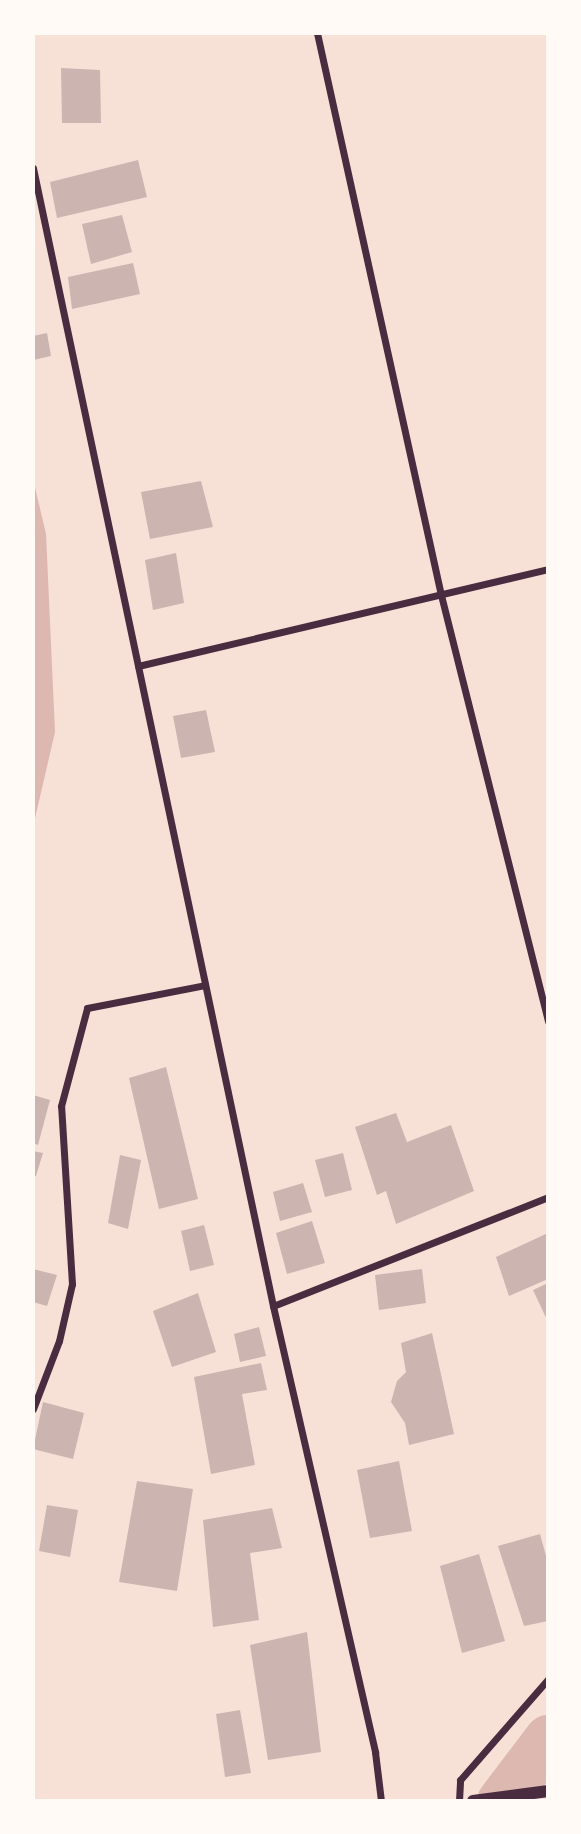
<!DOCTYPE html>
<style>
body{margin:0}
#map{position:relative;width:581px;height:1834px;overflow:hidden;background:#f7e1d7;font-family:Quicksand,sans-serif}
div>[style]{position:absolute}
.water>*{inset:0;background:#dcb8b0}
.river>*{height:49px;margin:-24.5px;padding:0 24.5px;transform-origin:24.5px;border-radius:24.5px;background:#dcb8b0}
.building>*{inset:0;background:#ccb4b1}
.minor>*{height:7px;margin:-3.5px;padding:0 3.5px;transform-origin:3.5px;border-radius:3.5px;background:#4a2c40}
.tertiary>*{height:12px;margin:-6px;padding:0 6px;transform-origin:6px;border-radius:6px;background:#4a2c40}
span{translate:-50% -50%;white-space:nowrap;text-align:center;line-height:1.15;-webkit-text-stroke:7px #fffaf5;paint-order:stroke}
.frame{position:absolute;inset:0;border:35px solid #fffaf5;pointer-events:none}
</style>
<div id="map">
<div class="water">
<i style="clip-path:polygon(33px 479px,46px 534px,55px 732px,33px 827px)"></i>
</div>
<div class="river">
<i style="left:501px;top:1801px;width:78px;rotate:-52.8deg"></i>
</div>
<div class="building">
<i style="clip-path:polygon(61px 68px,100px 70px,101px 123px,62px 123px)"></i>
<i style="clip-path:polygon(138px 160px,147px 197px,57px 218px,50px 182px)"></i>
<i style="clip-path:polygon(122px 215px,132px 252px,91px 264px,82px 224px)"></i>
<i style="clip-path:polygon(133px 263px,140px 294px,72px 309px,68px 277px)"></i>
<i style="clip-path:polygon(47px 333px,51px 356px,33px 360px,33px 336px)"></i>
<i style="clip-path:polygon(201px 481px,213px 527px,150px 539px,141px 492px)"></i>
<i style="clip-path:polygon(176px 553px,184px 603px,153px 610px,145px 560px)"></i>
<i style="clip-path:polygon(206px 710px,215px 752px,181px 758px,173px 716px)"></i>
<i style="clip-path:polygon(166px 1067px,198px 1199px,159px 1209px,129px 1078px)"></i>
<i style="clip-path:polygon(33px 1095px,50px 1100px,38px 1145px,33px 1143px)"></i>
<i style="clip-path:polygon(396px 1113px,407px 1142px,451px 1125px,474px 1191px,396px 1224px,386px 1191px,377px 1195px,355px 1127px)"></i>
<i style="clip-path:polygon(33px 1151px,43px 1153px,36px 1176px,33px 1176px)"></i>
<i style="clip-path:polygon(343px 1153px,352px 1190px,325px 1197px,315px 1160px)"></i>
<i style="clip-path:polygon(120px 1155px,141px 1160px,128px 1229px,108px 1223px)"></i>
<i style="clip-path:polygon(303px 1183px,312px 1212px,280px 1221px,273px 1192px)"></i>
<i style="clip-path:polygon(312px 1221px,325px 1263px,287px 1274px,276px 1233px)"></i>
<i style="clip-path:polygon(204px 1225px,214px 1265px,190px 1271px,181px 1231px)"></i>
<i style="clip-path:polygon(548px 1233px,548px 1279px,509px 1296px,496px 1257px)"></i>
<i style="clip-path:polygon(33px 1269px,57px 1275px,47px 1306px,33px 1302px)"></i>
<i style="clip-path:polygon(422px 1269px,426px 1303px,379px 1310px,375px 1275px)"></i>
<i style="clip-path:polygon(548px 1283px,548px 1322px,533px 1290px)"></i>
<i style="clip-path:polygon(198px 1293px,216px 1352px,172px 1367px,153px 1311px)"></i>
<i style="clip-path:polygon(259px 1327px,266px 1356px,240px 1362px,234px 1334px)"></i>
<i style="clip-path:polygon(432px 1333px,454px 1434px,409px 1445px,405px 1423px,391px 1402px,397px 1381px,406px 1372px,401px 1343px)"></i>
<i style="clip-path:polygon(261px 1363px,267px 1390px,242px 1394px,255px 1465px,211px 1474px,194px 1377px)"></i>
<i style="clip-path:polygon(43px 1402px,84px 1413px,73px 1459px,33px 1449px)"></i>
<i style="clip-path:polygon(399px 1461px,412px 1531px,370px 1538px,357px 1470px)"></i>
<i style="clip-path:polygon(137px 1481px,193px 1489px,177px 1591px,119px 1582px)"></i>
<i style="clip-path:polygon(47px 1505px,78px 1510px,70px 1557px,39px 1551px)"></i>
<i style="clip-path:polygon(272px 1508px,282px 1548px,250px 1553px,259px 1620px,213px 1627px,203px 1520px)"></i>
<i style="clip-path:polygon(540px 1534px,548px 1563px,548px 1621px,524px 1626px,498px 1546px)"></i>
<i style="clip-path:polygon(479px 1554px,505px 1641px,462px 1653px,440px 1566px)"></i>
<i style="clip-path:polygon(307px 1632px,321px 1752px,268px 1760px,250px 1645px)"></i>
<i style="clip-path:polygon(240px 1710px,251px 1773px,225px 1777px,216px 1714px)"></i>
</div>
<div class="minor">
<i style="left:317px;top:33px;width:576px;rotate:77.56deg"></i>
<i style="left:441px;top:595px;width:440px;rotate:75.9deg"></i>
<i style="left:33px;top:168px;width:1163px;rotate:78.09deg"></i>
<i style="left:273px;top:1306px;width:458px;rotate:77.1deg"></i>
<i style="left:375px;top:1752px;width:49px;rotate:83deg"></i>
<i style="left:138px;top:666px;width:421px;rotate:-13.3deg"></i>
<i style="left:273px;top:1306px;width:296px;rotate:-21.6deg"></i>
<i style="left:33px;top:1409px;width:73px;rotate:-69.1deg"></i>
<i style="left:59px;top:1341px;width:58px;rotate:-77.2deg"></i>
<i style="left:72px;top:1284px;width:178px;rotate:-93.5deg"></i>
<i style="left:61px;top:1106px;width:101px;rotate:-75.1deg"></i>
<i style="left:87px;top:1008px;width:120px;rotate:-11deg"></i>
<i style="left:459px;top:1801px;width:21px;rotate:-87deg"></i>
<i style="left:460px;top:1780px;width:134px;rotate:-48.9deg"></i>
</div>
<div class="tertiary">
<i style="left:473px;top:1801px;width:76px;rotate:-7.6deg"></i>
</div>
<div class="frame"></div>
</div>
